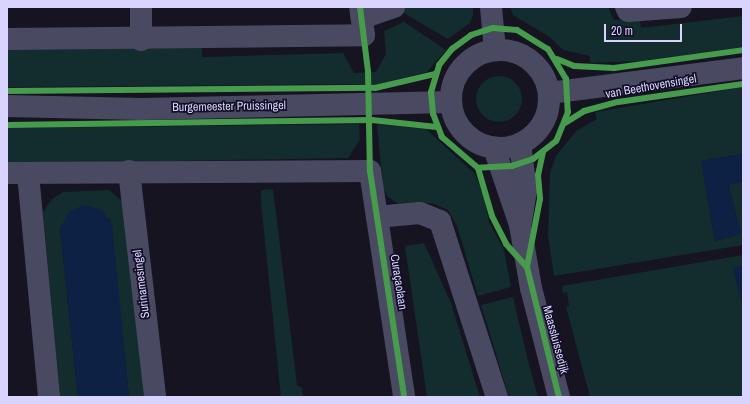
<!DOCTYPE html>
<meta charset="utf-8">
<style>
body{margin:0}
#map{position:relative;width:750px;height:404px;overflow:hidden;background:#161421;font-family:"Archivo Narrow",sans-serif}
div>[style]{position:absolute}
.green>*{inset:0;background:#132c2d}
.round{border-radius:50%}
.water>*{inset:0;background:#0d2144}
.minor>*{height:22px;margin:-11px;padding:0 11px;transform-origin:11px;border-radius:11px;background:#4a4962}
.tertiary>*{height:22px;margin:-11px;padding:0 11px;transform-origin:11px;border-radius:11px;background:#4a4962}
.tertiary>.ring{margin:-11px;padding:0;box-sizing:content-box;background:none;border:22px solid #4a4962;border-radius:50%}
.cycleway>*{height:6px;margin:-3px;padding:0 3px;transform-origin:3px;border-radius:3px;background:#469c4c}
span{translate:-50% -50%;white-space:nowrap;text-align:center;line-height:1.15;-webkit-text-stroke:3.5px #130f26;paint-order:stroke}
.street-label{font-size:12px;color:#d9d4ff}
.frame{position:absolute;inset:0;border:8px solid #d9d4ff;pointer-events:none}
.scale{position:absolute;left:604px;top:24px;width:78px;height:18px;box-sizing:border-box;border:2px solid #d9d4ff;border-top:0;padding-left:5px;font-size:12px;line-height:14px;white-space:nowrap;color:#d9d4ff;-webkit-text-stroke:3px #130f26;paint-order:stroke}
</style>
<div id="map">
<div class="green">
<i style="clip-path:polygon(405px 7px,473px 7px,473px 15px,470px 23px,448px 39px,402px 12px)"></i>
<i style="clip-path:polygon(510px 7px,608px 7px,614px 20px,639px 18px,641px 28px,743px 16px,743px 47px,640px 61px,590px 63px,590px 56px,563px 50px,551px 38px,513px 15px)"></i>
<i style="clip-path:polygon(404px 22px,446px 50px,427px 72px,379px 84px,7px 87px,7px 48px,202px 47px,202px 57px,343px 53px,354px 73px,376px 72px,386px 54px,384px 31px)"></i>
<i class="round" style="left:476px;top:76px;width:46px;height:46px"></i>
<i style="clip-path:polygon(743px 87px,743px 154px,701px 161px,715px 241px,741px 234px,728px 184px,743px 182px,743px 245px,554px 276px,548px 235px,550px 173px,556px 156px,576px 131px,597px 119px,595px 112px)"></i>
<i style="clip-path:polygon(359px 124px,360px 140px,348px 158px,7px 164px,7px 128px)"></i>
<i style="clip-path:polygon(377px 124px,426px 129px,474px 173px,483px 192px,489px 222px,504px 250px,511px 287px,478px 296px,457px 226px,448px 210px,432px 203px,400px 205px,388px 197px,383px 188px)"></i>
<i style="clip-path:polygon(273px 189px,297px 385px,302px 388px,303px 397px,281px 397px,261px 203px,261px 190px)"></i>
<i style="clip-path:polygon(109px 190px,123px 202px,145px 397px,129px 397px,110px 219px,60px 228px,78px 397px,60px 397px,43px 212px,52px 199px,63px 192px)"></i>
<i style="clip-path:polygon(424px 243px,451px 303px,480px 397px,427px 397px,405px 246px)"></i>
<i style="clip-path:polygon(743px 255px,743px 266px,734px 269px,743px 307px,743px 397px,590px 397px,566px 307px,569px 306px,567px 292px,563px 293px,562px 286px)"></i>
<i style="clip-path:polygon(513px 297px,528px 361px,538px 397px,509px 397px,481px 305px)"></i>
</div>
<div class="water">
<i style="clip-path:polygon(743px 154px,743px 182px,728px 185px,741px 234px,715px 241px,701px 161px)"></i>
<i style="clip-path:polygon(84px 205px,102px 210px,112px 224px,129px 397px,78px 397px,60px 228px,70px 211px)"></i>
<i style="clip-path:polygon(743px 266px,743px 307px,733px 268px)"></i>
</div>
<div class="minor">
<i style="left:141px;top:7px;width:33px;rotate:90deg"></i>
<i style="left:491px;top:7px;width:43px;rotate:84.7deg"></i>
<i style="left:626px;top:7px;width:4px;rotate:63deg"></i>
<i style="left:628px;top:11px;width:53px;rotate:-4.3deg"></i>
<i style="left:362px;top:18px;width:34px;rotate:-19deg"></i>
<i style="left:7px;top:39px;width:357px;rotate:-0.6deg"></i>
<i style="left:364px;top:35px;width:28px;rotate:-98deg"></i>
<i style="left:129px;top:171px;width:227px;rotate:83.4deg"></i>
<i style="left:7px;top:173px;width:363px;rotate:-0.3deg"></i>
<i style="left:370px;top:171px;width:229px;rotate:81.4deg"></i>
<i style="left:28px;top:174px;width:224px;rotate:84.6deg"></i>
<i style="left:377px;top:217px;width:43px;rotate:-5.3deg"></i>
<i style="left:420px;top:213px;width:22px;rotate:22deg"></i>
<i style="left:440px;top:221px;width:185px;rotate:72.1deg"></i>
</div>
<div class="tertiary">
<i class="ring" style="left:451px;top:50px;width:76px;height:76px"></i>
<i style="left:549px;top:93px;width:196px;rotate:-7.3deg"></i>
<i style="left:7px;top:106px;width:134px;rotate:1.3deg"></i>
<i style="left:141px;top:109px;width:310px;rotate:-1.3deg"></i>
<i style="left:520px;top:144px;width:46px;rotate:82.6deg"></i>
<i style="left:526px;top:190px;width:32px;rotate:99deg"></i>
<i style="left:494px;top:148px;width:81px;rotate:71.3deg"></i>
<i style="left:520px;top:225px;width:64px;rotate:80.1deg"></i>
<i style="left:531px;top:288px;width:113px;rotate:75.6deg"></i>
</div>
<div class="cycleway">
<i style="left:360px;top:7px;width:64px;rotate:82.9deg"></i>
<i style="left:368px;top:71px;width:100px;rotate:88.9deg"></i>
<i style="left:370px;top:171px;width:229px;rotate:81.4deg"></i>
<i style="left:493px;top:28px;width:24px;rotate:5deg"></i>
<i style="left:517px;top:30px;width:36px;rotate:32deg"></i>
<i style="left:548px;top:49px;width:35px;rotate:59deg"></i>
<i style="left:566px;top:79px;width:33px;rotate:87deg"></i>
<i style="left:568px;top:112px;width:31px;rotate:112deg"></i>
<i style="left:556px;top:141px;width:29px;rotate:142deg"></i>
<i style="left:533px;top:159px;width:22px;rotate:162deg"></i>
<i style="left:512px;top:166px;width:34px;rotate:177deg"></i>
<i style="left:478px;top:168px;width:48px;rotate:-139.3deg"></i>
<i style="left:442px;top:137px;width:25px;rotate:-111deg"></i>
<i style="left:433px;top:114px;width:22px;rotate:-95deg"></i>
<i style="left:431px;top:92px;width:28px;rotate:-73deg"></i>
<i style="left:439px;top:65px;width:21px;rotate:-51deg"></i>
<i style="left:452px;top:49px;width:24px;rotate:-36deg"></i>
<i style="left:471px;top:35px;width:23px;rotate:-18deg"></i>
<i style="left:557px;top:59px;width:18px;rotate:22deg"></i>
<i style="left:574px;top:66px;width:40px;rotate:2.9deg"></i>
<i style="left:614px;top:68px;width:130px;rotate:-7.9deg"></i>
<i style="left:7px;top:91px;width:368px;rotate:-0.5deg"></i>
<i style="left:375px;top:88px;width:62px;rotate:-13.1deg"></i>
<i style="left:565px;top:123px;width:22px;rotate:-32deg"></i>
<i style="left:584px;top:111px;width:35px;rotate:-15deg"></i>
<i style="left:618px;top:102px;width:126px;rotate:-8.2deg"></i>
<i style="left:7px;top:125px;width:365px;rotate:-0.8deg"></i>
<i style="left:372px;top:120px;width:65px;rotate:6.1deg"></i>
<i style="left:543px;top:152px;width:24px;rotate:102deg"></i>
<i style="left:538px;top:175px;width:24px;rotate:85deg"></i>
<i style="left:540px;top:199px;width:69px;rotate:100.8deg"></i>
<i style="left:527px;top:267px;width:134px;rotate:76.2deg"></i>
<i style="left:478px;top:168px;width:50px;rotate:73.7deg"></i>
<i style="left:492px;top:216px;width:31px;rotate:63deg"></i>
<i style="left:506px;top:244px;width:31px;rotate:48deg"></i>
</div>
<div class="street-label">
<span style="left:651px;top:87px;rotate:-10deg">van Beethovensingel</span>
<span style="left:229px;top:107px;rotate:-1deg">Burgemeester Pruissingel</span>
<span style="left:398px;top:282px;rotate:81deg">Curaçaolaan</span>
<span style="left:142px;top:284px;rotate:-97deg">Surinamesingel</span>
<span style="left:555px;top:340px;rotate:75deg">Maassluissedijk</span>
</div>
<div class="frame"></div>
<div class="scale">20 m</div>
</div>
